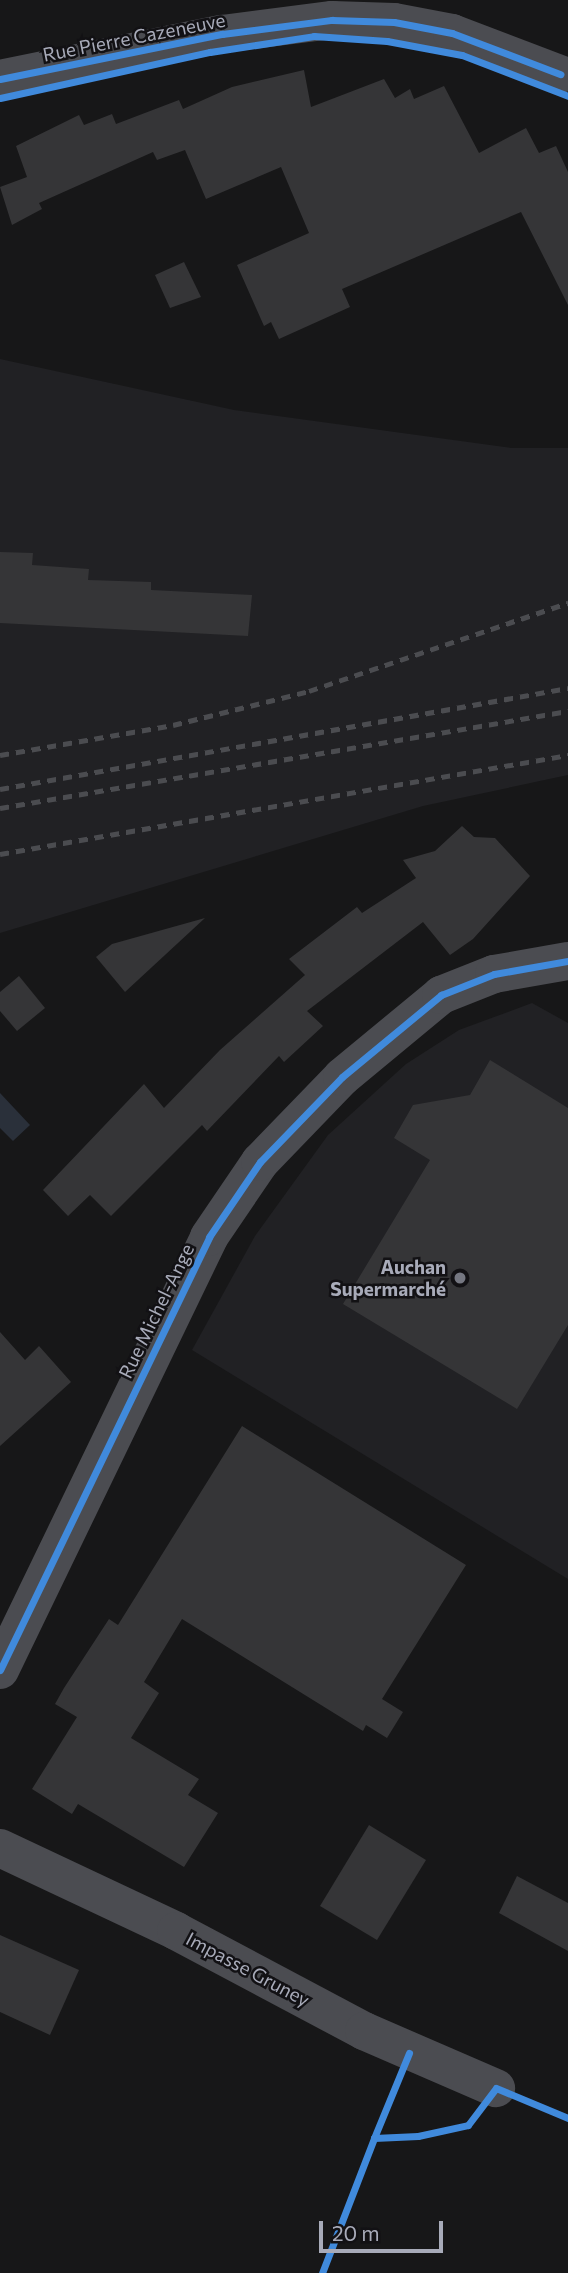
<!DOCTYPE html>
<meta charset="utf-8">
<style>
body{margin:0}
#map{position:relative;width:568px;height:2273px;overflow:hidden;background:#171718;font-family:Commissioner,sans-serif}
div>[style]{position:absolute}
.built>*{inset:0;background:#212124}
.water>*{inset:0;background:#2a303a}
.building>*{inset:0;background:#353537}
.minor>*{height:38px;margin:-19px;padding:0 19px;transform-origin:19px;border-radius:19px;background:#4b4c51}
.rail>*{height:5px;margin-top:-2.5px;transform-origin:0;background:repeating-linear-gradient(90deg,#4b4c50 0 9px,transparent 0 16px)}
.cycleway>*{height:7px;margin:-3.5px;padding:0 3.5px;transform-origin:3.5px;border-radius:3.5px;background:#408adc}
.dots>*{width:19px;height:19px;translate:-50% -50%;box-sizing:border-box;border:4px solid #121114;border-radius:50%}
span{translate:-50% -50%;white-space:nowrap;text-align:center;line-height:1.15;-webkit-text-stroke:5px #121114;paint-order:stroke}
.street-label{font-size:19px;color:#a8abb9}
.poi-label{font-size:19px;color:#a8abb9;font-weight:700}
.right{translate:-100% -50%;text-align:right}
.scale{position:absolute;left:319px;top:2221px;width:124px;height:32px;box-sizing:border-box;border:4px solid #a8abb9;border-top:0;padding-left:9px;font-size:21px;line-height:24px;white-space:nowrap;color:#a8abb9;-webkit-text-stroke:5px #121114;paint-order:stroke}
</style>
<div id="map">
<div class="built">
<i style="clip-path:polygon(0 359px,234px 410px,511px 448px,568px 448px,568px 775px,423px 806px,0 933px)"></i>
<i style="clip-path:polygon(532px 1003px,568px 1023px,568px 1579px,192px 1350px,255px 1236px,328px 1135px,406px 1064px,459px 1030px)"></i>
</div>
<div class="water">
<i style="clip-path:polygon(0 1093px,30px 1125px,13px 1141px,0 1128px)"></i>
</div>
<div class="building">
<i style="clip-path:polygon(304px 70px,311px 107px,384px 79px,395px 98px,410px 89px,414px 99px,444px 86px,479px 153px,526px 128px,539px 153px,556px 146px,568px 172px,568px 305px,521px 212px,342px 289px,350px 307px,279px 339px,271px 322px,264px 326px,237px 265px,309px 233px,281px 167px,206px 199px,185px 150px,157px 160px,153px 152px,39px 203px,42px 209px,12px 225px,0 187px,27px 177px,16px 146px,79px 115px,84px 125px,112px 114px,116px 124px,179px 100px,183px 109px,232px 87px)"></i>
<i style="clip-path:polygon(184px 262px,201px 297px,170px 308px,155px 275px)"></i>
<i style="clip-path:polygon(0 552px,33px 553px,32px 565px,89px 569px,88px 580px,151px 582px,151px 590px,252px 595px,248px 636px,0 623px)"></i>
<i style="clip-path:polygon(462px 826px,474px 837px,495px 838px,530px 876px,473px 939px,450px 955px,423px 922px,307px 1011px,323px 1026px,284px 1062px,279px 1056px,207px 1131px,202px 1125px,111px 1216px,90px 1195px,68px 1216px,43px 1190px,144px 1084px,164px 1108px,220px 1050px,305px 975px,289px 959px,357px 907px,362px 913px,416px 878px,403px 860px,435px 851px)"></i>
<i style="clip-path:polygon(205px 918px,125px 992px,96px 957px,112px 944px)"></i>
<i style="clip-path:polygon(19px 976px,45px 1008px,17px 1031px,0 1011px,0 992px)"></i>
<i style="clip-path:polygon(490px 1060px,568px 1108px,568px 1325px,517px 1409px,343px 1304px,430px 1160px,394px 1138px,413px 1105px,470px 1095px)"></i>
<i style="clip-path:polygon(0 1332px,25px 1360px,39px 1346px,71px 1382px,0 1446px)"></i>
<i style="clip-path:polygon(242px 1426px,466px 1565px,382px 1699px,403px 1712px,387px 1738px,366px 1725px,363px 1731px,182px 1619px,144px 1682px,159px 1693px,131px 1738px,199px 1779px,188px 1795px,218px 1813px,184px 1867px,78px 1804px,72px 1814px,32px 1789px,77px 1717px,55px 1704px,64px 1688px,109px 1619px,118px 1625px)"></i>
<i style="clip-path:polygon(369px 1825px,426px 1860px,377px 1940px,320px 1906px)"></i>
<i style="clip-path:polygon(517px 1876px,568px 1903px,568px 1951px,499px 1913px)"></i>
<i style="clip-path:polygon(0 1935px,79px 1970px,50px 2035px,0 2012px)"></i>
</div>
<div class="minor">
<i style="left:0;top:79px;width:227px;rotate:-11.5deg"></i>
<i style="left:222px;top:34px;width:111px;rotate:-7.3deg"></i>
<i style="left:332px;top:20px;width:62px;rotate:1.8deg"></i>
<i style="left:394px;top:22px;width:59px;rotate:10.7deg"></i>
<i style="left:452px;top:33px;width:116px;rotate:20.8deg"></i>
<i style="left:0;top:1670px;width:481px;rotate:-64.2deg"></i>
<i style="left:209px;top:1237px;width:91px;rotate:-55.8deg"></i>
<i style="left:260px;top:1162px;width:118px;rotate:-46deg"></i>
<i style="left:342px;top:1077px;width:129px;rotate:-39.6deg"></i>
<i style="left:441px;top:995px;width:57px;rotate:-21.6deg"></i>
<i style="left:494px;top:974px;width:75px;rotate:-10deg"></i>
<i style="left:0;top:1848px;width:195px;rotate:25.2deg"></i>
<i style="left:176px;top:1931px;width:213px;rotate:28deg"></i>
<i style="left:364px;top:2031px;width:144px;rotate:23.4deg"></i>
</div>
<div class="rail">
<i style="left:0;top:755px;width:176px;rotate:-9.8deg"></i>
<i style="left:173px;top:725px;width:140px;rotate:-14deg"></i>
<i style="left:309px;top:691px;width:274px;rotate:-18.8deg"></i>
<i style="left:0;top:789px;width:577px;rotate:-10.08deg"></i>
<i style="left:0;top:808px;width:576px;rotate:-9.69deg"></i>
<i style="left:0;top:854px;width:577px;rotate:-9.89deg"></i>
</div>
<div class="cycleway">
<i style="left:0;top:79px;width:227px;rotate:-11.5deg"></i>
<i style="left:222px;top:34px;width:111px;rotate:-7.3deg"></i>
<i style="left:332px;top:20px;width:62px;rotate:1.8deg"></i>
<i style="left:394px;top:22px;width:59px;rotate:10.7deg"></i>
<i style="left:452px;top:33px;width:116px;rotate:20.8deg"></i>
<i style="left:0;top:98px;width:215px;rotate:-12.4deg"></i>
<i style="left:210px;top:52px;width:105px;rotate:-8.7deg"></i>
<i style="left:314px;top:36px;width:73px;rotate:3.9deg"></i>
<i style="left:387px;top:41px;width:76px;rotate:10.6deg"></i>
<i style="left:462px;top:55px;width:114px;rotate:21.1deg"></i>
<i style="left:0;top:1670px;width:481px;rotate:-64.2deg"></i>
<i style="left:209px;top:1237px;width:91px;rotate:-55.8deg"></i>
<i style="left:260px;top:1162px;width:118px;rotate:-46deg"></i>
<i style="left:342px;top:1077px;width:129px;rotate:-39.6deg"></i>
<i style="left:441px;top:995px;width:57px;rotate:-21.6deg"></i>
<i style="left:494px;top:974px;width:75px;rotate:-10deg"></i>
<i style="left:374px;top:2138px;width:92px;rotate:-67.6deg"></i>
<i style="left:322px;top:2273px;width:145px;rotate:-68.9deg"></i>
<i style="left:374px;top:2138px;width:44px;rotate:-2.6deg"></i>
<i style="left:418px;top:2136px;width:51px;rotate:-12.4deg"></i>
<i style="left:468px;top:2125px;width:46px;rotate:-52.9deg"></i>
<i style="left:496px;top:2088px;width:78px;rotate:22.6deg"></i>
</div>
<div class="dots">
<i style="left:460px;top:1278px;background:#757781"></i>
</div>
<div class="street-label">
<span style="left:134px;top:37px;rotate:-11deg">Rue Pierre Cazeneuve</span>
<span style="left:156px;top:1311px;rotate:-64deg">Rue Michel-Ange</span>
<span style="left:248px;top:1969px;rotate:28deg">Impasse Gruney</span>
</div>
<div class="poi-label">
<span class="right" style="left:446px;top:1278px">Auchan<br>Supermarché</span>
</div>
<div class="scale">20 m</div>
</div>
